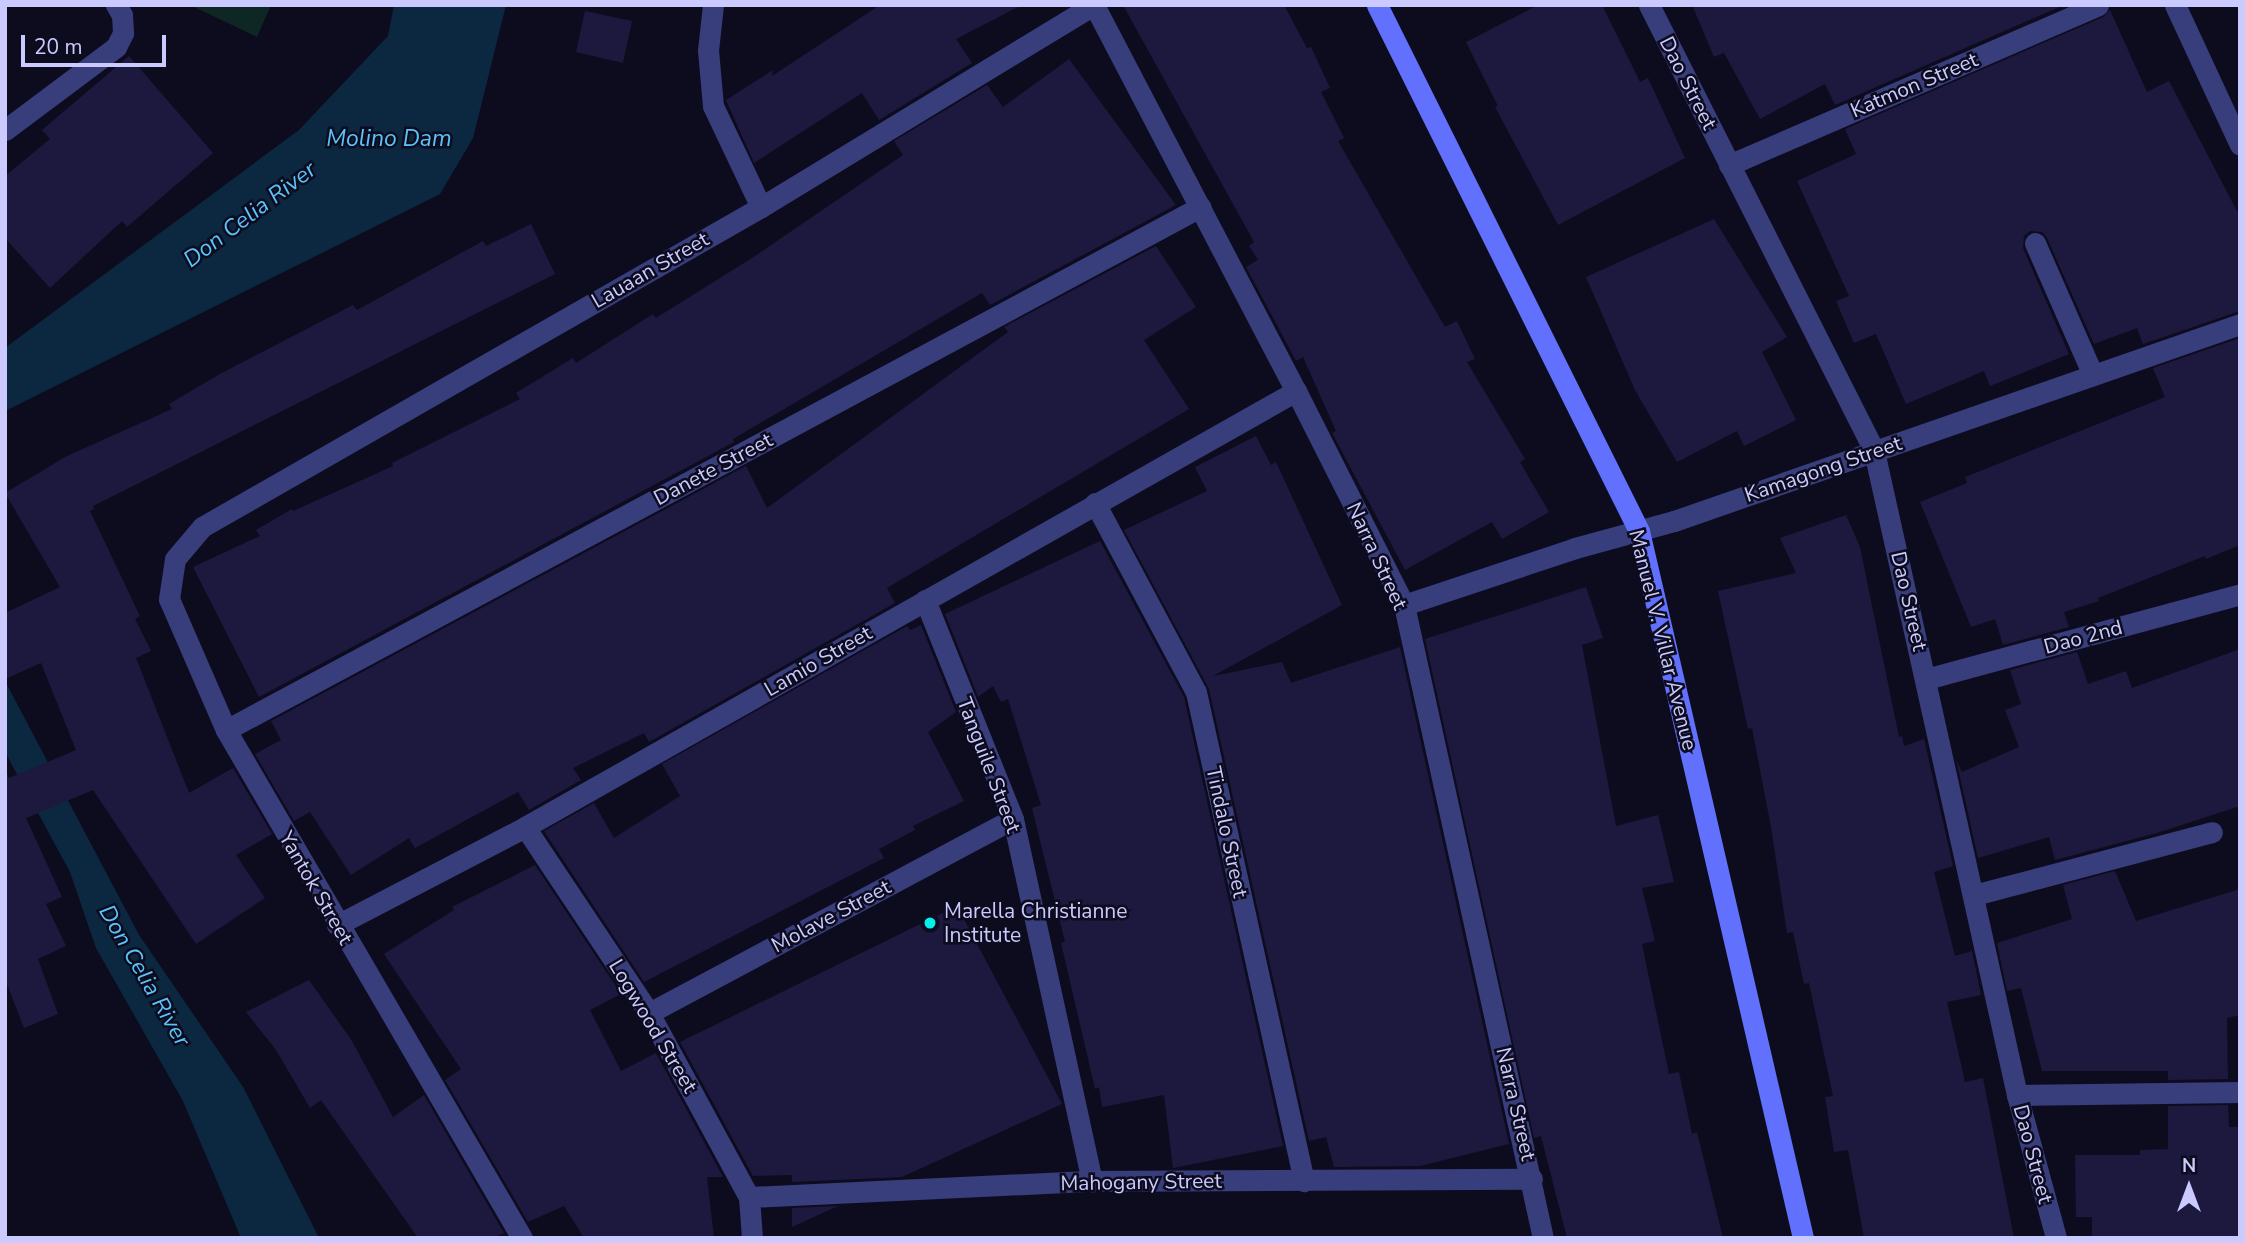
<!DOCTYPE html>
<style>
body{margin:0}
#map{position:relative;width:2245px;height:1243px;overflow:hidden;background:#0d0c1e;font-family:"Nunito Sans",sans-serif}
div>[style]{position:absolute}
.green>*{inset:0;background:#0f2724}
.water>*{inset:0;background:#0c2841}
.building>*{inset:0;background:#1c183e}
.street>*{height:21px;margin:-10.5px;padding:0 10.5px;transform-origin:10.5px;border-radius:10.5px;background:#383d7c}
.secondary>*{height:21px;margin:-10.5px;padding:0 10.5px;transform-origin:10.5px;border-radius:10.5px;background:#6271fd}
.dots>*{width:19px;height:19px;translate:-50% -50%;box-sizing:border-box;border:4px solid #0d0c1e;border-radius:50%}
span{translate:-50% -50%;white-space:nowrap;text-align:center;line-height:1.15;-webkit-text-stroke:5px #0d0c1e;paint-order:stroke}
.street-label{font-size:21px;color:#cacafe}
.poi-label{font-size:21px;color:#cacafe}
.left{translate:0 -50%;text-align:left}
.water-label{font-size:23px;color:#59c4fc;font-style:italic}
.frame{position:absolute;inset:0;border:7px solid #cacafe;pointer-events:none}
.north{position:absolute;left:2154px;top:1152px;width:70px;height:70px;-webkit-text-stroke:5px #0d0c1e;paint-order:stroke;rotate:0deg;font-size:19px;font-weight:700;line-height:28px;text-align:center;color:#cacafe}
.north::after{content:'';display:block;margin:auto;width:24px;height:32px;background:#cacafe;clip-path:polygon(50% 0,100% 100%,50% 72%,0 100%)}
.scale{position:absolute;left:21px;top:35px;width:145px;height:32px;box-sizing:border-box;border:4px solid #cacafe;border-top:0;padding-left:9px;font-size:21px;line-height:24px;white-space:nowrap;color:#cacafe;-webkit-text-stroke:5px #0d0c1e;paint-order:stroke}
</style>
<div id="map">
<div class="green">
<i style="clip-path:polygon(190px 5px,271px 5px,257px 37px)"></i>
</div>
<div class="water">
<i style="clip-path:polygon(394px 5px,506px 5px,473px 138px,440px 194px,5px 411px,5px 348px,299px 130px,388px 36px)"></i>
<i style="clip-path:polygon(5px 681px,139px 935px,243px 1087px,319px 1238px,241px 1238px,183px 1101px,96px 948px,70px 872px,5px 752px)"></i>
</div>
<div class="building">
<i style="clip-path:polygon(880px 5px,1022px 5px,956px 39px,972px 63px,879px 120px,862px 93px,754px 163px,726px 100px,773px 70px,772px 76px)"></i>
<i style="clip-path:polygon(1123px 5px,1284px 5px,1307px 48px,1311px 47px,1330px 88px,1321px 92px,1344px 138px,1338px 141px,1445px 327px,1457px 321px,1475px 359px,1467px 362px,1525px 459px,1520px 462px,1549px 512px,1502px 539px,1492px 522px,1405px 570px,1332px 433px,1336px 431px,1303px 357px,1296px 361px,1246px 267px,1258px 260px,1249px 246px,1254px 242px)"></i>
<i style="clip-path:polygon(1538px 5px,1602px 5px,1640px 82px,1648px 78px,1685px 158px,1558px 225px,1495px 107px,1498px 106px,1466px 42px)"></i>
<i style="clip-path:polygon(1692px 5px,2064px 5px,1835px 105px,1825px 84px,1760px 119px,1724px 53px,1714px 57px)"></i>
<i style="clip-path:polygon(2110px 10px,2147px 92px,2169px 81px,2240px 217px,2240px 311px,2143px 344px,2137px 328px,2094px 344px,2047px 238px,2042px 232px,2030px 231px,2024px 236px,2023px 248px,2069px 354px,1990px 386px,1984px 371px,1906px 404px,1876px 334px,1854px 343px,1836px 301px,1849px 296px,1797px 181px,1856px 154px,1845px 129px,2103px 17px)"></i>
<i style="clip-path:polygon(585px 11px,632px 21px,623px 63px,576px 52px)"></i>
<i style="clip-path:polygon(129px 56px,213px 153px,127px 227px,122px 221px,50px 288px,5px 238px,5px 176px,50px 139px,42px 130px)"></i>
<i style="clip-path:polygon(1069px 59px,1176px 205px,990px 305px,982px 293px,733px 439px,734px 442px,259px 697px,193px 567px,260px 536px,256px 530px,292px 509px,293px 511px,393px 466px,392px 463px,520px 399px,516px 393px,573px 358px,576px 363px,653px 314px,656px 318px,752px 258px,903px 155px,894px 141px,987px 85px,1003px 107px)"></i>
<i style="clip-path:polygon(1714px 219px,1787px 337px,1762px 352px,1796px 420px,1744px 446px,1737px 431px,1677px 462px,1635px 390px,1586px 277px)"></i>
<i style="clip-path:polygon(531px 224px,555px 274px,93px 506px,94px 509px,90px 511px,140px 616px,135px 619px,151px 651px,136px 658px,189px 793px,233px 768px,272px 834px,236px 855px,265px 898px,196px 944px,93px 790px,26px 818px,62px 897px,46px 904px,66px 946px,38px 959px,58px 1014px,24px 1028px,5px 979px,5px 770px,9px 778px,76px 750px,41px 663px,5px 679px,5px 613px,60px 587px,5px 493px,67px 456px,172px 409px,169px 404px,220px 374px,353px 305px,357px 310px,483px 241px,486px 246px)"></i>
<i style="clip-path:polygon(1156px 246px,1196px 307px,1144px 340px,1189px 409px,887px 588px,895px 603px,649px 742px,644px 733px,573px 768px,581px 780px,529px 810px,518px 792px,415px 848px,409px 838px,351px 875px,310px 812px,294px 821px,255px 754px,281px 740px,271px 721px,746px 466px,767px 508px,1008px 332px,1004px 327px)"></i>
<i style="clip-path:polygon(2240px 338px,2240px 545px,2206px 559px,2205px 556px,2098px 598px,2099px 601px,2064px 612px,2069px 627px,2003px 645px,1995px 619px,1971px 627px,1920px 502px,1967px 483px,1965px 477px,2165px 397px,2153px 368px)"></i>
<i style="clip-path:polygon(1256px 436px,1271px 465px,1276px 462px,1342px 605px,1213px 676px,1282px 662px,1291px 683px,1400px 647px,1509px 1144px,1420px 1166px,1334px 1167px,1326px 1137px,1309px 1141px,1209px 689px,1124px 530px,1207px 491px,1195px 467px)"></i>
<i style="clip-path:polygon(1846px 515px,1860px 547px,1899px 737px,1902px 736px,1904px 746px,1924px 739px,1953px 866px,1934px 872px,1955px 956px,1972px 951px,1981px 995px,1947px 1002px,1965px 1082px,1983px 1078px,2014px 1238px,1864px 1238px,1848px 1150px,1834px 1152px,1825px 1097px,1833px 1096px,1809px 983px,1804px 984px,1793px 932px,1787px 933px,1771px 827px,1752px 728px,1748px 729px,1718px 591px,1796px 573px,1780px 538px)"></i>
<i style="clip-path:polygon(1100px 541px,1184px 697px,1283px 1146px,1173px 1168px,1164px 1095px,1102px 1107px,1099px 1087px,1095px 1089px,1061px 943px,1065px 942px,1032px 808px,1041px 805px,1008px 699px,1001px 702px,993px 686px,978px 697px,945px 614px)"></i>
<i style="clip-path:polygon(1586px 587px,1603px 638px,1582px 645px,1616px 826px,1658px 815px,1674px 882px,1642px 888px,1655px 941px,1642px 944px,1669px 1074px,1679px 1072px,1692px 1134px,1697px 1132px,1723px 1238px,1567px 1238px,1541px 1136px,1534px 1138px,1425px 639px)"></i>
<i style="clip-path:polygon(921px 625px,956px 712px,928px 732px,964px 801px,913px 826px,915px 830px,879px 849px,884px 858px,644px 982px,544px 831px,594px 803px,614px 838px,680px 796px,662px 764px,907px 626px,910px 630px)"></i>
<i style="clip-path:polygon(2240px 649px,2240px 806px,2157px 833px,2055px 860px,2049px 837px,1978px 858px,1956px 759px,1962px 772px,2019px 747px,2005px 710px,2021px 704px,2010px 670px,2077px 652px,2088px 684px,2126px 671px,2132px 688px)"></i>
<i style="clip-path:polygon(535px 865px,621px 994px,590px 1010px,621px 1071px,656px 1053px,723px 1177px,707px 1177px,714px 1238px,584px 1238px,564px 1206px,528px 1222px,445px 1080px,461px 1069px,384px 954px,454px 910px,452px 907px)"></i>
<i style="clip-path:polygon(2115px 871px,2136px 921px,2240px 889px,2240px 1015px,2227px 1018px,2228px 1079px,2168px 1080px,2168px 1071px,2042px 1071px,2021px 988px,2007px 991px,1997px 943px,2072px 919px,2063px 885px)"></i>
<i style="clip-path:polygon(957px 906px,1062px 1104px,902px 1177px,792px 1182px,792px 1175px,753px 1176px,680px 1042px)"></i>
<i style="clip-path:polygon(309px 980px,352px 1041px,393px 1117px,424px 1095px,504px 1233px,493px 1238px,418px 1238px,321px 1100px,310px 1108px,276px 1050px,246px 1012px)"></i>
<i style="clip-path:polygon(2228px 1105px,2229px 1127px,2240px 1127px,2240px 1238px,2092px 1238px,2092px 1217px,2076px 1217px,2075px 1155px,2140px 1155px,2140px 1150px,2168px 1149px,2168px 1106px)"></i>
<i style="clip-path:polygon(838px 1206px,792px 1227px,792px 1208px)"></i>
</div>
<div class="street">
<i style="left:713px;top:5px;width:45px;rotate:96.3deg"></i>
<i style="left:708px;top:50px;width:56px;rotate:84.9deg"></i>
<i style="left:713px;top:106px;width:112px;rotate:64.6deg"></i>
<i style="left:1094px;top:5px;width:436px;rotate:62.4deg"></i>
<i style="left:1296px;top:391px;width:240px;rotate:63.2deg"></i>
<i style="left:1404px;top:605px;width:648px;rotate:77.62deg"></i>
<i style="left:1649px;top:5px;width:500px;rotate:63.2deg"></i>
<i style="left:1874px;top:451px;width:660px;rotate:77.48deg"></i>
<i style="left:2017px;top:1095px;width:148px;rotate:74.7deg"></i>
<i style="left:2175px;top:5px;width:154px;rotate:65.1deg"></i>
<i style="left:5px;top:130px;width:139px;rotate:-36.8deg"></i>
<i style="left:116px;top:47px;width:16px;rotate:-63deg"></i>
<i style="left:123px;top:33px;width:18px;rotate:-93deg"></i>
<i style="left:122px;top:15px;width:12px;rotate:-121deg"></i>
<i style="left:1729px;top:165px;width:402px;rotate:-23.4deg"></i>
<i style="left:2035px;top:243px;width:144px;rotate:66.3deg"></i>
<i style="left:1095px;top:503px;width:214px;rotate:61.9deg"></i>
<i style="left:1196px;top:692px;width:501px;rotate:77.55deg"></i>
<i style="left:925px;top:600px;width:236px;rotate:68.1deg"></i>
<i style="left:1013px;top:819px;width:371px;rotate:77.7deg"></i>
<i style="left:1404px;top:605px;width:180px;rotate:-18.4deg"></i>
<i style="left:1575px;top:548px;width:103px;rotate:-15.3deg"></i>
<i style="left:1674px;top:521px;width:599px;rotate:-19.19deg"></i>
<i style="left:1926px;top:679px;width:325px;rotate:-15.1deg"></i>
<i style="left:226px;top:730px;width:1106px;rotate:-28.23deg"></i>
<i style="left:525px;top:827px;width:224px;rotate:56.3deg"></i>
<i style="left:649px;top:1013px;width:209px;rotate:61.5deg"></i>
<i style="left:749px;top:1197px;width:41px;rotate:85.8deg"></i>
<i style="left:1974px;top:895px;width:246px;rotate:-14.8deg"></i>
<i style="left:337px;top:925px;width:212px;rotate:-27.5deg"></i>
<i style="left:525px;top:827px;width:886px;rotate:-29.49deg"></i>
<i style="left:649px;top:1013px;width:412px;rotate:-28.1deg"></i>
<i style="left:2017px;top:1095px;width:223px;rotate:-0.8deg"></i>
<i style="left:749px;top:1197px;width:343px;rotate:-2.7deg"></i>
<i style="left:1092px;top:1181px;width:440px;rotate:-0.3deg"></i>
<i style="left:522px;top:1238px;width:588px;rotate:-120.23deg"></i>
<i style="left:226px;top:730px;width:143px;rotate:-113.5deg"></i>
<i style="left:169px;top:599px;width:40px;rotate:-81.5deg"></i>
<i style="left:175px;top:559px;width:42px;rotate:-49.8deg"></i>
<i style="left:202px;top:527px;width:644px;rotate:-29.79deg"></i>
<i style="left:761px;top:207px;width:389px;rotate:-31.3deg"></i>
</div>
<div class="secondary">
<i style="left:1377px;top:5px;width:588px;rotate:63.52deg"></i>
<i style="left:1639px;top:531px;width:726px;rotate:76.94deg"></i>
</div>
<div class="dots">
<i style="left:930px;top:923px;background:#04f0eb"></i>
</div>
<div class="street-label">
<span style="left:1688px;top:83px;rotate:63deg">Dao Street</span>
<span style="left:1914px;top:85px;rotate:-23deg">Katmon Street</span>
<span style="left:650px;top:270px;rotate:-30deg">Lauaan Street</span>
<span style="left:713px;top:469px;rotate:-28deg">Danete Street</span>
<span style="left:1823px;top:469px;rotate:-19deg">Kamagong Street</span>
<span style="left:1377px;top:556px;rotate:65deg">Narra Street</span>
<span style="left:1909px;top:601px;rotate:77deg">Dao Street</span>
<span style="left:2083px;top:637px;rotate:-15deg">Dao 2nd</span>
<span style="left:1663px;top:640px;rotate:76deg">Manuel V. Villar Avenue</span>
<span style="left:818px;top:661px;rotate:-30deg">Lamio Street</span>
<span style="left:989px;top:765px;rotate:69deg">Tanguile Street</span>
<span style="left:1227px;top:832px;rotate:78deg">Tindalo Street</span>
<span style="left:316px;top:888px;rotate:60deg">Yantok Street</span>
<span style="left:831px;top:916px;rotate:-28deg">Molave Street</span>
<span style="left:653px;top:1026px;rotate:59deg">Logwood Street</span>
<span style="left:1516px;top:1104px;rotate:77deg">Narra Street</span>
<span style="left:2033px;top:1154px;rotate:75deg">Dao Street</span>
<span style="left:1141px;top:1182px;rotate:-1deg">Mahogany Street</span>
</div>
<div class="poi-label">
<span class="left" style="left:944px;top:923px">Marella Christianne<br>Institute</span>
</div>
<div class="water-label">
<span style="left:389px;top:139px">Molino Dam</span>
<span style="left:250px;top:215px;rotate:-37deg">Don Celia River</span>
<span style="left:144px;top:976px;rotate:60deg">Don Celia River</span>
</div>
<div class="frame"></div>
<div class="north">N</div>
<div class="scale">20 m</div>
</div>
